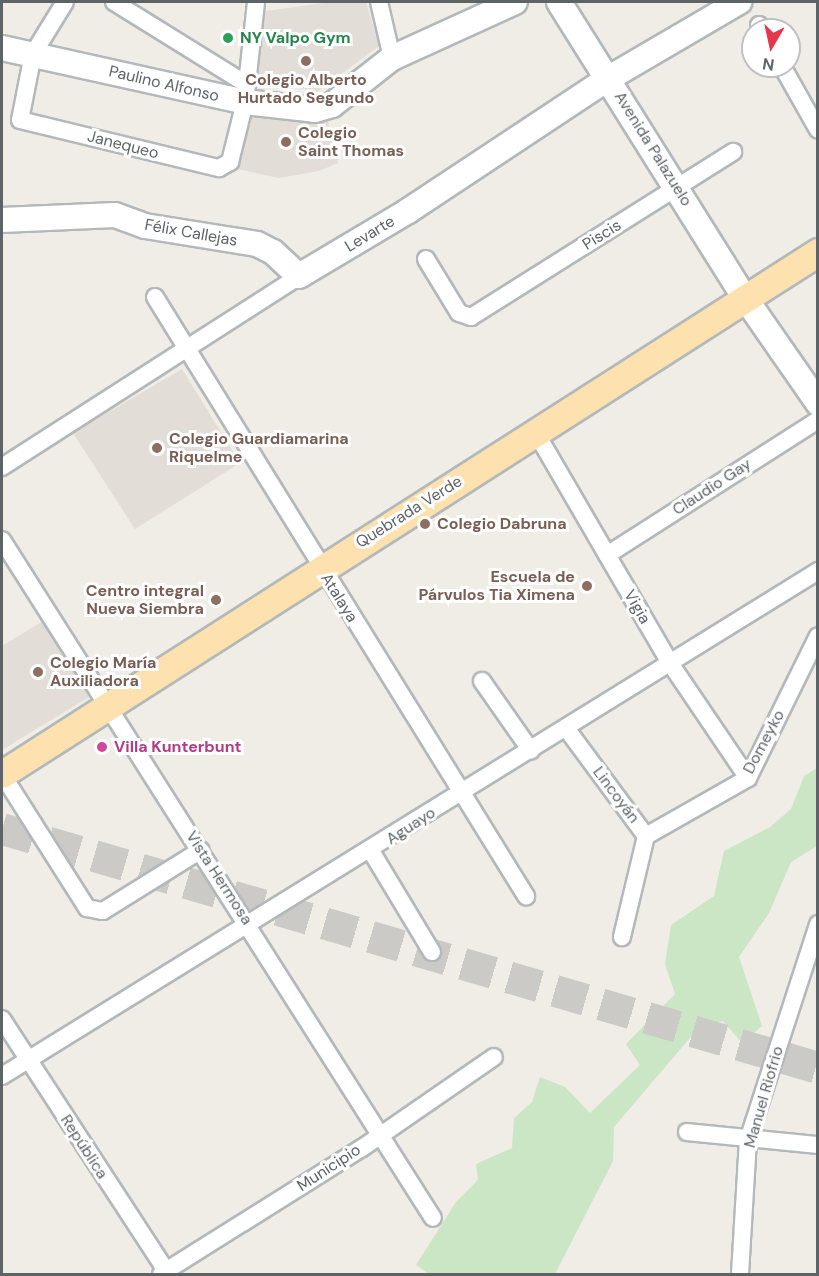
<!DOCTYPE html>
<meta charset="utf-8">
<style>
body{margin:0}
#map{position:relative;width:819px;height:1276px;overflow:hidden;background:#f0ece6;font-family:"DM Sans",sans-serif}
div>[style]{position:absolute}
.education>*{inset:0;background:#e2ddd7}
.green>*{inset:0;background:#cae6c4}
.highway-tunnel>*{height:32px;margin-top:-16px;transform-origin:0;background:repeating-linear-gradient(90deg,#cccac6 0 32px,transparent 0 48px)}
.roads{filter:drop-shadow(2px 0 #b3b8ba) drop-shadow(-2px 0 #b3b8ba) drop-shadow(0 2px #b3b8ba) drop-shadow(0 -2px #b3b8ba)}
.street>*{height:16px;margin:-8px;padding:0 8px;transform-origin:8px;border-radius:8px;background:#fff}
.secondary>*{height:24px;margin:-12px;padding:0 12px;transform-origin:12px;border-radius:12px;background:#fff}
.primary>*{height:27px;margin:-13.5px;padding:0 13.5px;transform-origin:13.5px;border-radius:13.5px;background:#fde1ae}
.dots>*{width:16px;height:16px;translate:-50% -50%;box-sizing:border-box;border:3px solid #fff;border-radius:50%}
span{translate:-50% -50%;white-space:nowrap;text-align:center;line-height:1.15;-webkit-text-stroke:6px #fff;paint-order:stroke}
.leisure-label{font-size:16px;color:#27864d;font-weight:700}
.left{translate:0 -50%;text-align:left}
.education-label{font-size:16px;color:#785e54;font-weight:700}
.right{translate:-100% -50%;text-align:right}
.street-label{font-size:16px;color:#5e6366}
.hotel-label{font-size:16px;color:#b23c85;font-weight:700}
.frame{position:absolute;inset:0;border:3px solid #5e6366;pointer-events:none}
.north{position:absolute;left:741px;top:18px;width:60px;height:60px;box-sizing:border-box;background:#fff;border:2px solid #bfc1c2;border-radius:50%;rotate:189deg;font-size:16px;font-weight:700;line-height:24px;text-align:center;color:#5e6366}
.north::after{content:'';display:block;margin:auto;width:21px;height:27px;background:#e5374b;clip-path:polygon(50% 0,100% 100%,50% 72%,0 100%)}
</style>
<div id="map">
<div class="education">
<i style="clip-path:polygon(331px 2px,366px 2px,379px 46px,317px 92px,251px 76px,259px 12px)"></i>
<i style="clip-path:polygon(249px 111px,328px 121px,338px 163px,319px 171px,279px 178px,232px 168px)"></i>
<i style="clip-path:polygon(182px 369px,240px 463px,135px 529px,73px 433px)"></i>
<i style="clip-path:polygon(43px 621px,89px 697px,2px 750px,2px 646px)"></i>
</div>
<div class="green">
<i style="clip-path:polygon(817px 768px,817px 846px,791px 862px,769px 913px,739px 957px,762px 1026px,742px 1043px,723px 1021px,701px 1025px,614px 1127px,613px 1161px,555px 1274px,429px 1274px,416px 1265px,456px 1202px,478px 1180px,476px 1164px,512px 1148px,514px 1118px,532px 1102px,540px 1077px,565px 1087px,590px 1113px,640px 1065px,626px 1044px,675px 994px,665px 964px,671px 925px,714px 896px,724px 851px,770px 827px,791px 809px,804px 776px)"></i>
</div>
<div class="highway-tunnel">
<i style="left:2px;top:829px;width:850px;rotate:16.32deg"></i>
</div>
<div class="roads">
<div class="street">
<i style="left:65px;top:2px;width:61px;rotate:121.6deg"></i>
<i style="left:33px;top:54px;width:67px;rotate:101.1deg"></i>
<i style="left:20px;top:120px;width:205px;rotate:13.6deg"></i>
<i style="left:219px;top:168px;width:13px;rotate:-29deg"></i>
<i style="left:230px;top:162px;width:62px;rotate:-76deg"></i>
<i style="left:245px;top:102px;width:101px;rotate:-83.7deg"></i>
<i style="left:114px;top:2px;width:155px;rotate:31.8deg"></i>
<i style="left:379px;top:2px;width:57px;rotate:76.9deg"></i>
<i style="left:759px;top:25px;width:6px;rotate:59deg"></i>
<i style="left:782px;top:66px;width:73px;rotate:60.6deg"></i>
<i style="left:426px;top:259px;width:63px;rotate:58.6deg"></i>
<i style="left:459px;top:313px;width:13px;rotate:18deg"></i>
<i style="left:471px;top:317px;width:310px;rotate:-32.2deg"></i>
<i style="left:155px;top:297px;width:705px;rotate:58.23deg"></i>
<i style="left:535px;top:431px;width:268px;rotate:59.8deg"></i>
<i style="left:670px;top:663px;width:139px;rotate:55.9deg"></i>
<i style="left:2px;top:467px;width:353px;rotate:-32.7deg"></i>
<i style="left:2px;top:540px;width:803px;rotate:57.56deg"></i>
<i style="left:607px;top:555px;width:250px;rotate:-32.6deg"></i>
<i style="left:482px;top:681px;width:85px;rotate:55deg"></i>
<i style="left:566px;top:728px;width:134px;rotate:53.5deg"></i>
<i style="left:646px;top:836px;width:104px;rotate:103.4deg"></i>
<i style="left:2px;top:774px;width:159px;rotate:57.6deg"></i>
<i style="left:87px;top:908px;width:16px;rotate:11deg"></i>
<i style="left:103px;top:911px;width:115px;rotate:-31.9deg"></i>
<i style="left:646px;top:836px;width:117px;rotate:-29.6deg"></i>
<i style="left:748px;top:778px;width:158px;rotate:-63.8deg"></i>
<i style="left:371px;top:851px;width:118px;rotate:58.9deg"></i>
<i style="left:2px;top:1019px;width:304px;rotate:56.9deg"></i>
<i style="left:2px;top:1076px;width:960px;rotate:-31.75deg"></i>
<i style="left:687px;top:1132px;width:132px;rotate:5.7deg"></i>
<i style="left:161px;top:1274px;width:237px;rotate:-32.1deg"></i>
<i style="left:362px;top:1148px;width:160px;rotate:-34.6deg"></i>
<i style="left:740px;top:1274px;width:134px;rotate:-86.6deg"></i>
<i style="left:748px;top:1140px;width:227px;rotate:-72deg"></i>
</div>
<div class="secondary">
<i style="left:559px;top:2px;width:350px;rotate:57.9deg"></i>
<i style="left:745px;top:298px;width:128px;rotate:55.2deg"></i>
<i style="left:2px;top:48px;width:249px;rotate:12.5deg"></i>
<i style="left:245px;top:102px;width:70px;rotate:6.5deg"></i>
<i style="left:315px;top:110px;width:18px;rotate:-16deg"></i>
<i style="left:332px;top:105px;width:76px;rotate:-38.1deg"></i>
<i style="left:392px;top:58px;width:135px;rotate:-24.5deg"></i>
<i style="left:2px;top:220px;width:113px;rotate:-2.5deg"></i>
<i style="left:115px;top:215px;width:32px;rotate:20deg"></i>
<i style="left:145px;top:226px;width:113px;rotate:9.1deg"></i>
<i style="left:257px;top:244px;width:18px;rotate:27deg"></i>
<i style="left:273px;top:252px;width:35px;rotate:43deg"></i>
<i style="left:299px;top:276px;width:127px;rotate:-30.8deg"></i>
<i style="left:408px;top:211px;width:241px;rotate:-33.5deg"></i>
<i style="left:609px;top:78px;width:151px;rotate:-30.3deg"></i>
</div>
<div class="primary">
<i style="left:2px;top:774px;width:969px;rotate:-32.61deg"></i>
</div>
</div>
<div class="dots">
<i style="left:228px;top:38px;background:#2e9e5b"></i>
<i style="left:306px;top:61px;background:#8d6e63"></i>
<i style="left:286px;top:142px;background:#8d6e63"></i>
<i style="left:157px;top:448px;background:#8d6e63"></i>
<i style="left:425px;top:524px;background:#8d6e63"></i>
<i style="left:587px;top:586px;background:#8d6e63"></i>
<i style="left:216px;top:600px;background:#8d6e63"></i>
<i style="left:38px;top:672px;background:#8d6e63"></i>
<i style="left:102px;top:747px;background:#d1479c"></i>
</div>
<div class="leisure-label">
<span class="left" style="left:240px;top:38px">NY Valpo Gym</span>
</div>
<div class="education-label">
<span style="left:306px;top:89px">Colegio Alberto<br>Hurtado Segundo</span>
<span class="left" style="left:298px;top:142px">Colegio<br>Saint Thomas</span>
<span class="left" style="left:169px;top:448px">Colegio Guardiamarina<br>Riquelme</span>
<span class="left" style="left:437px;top:524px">Colegio Dabruna</span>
<span class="right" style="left:575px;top:586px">Escuela de<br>Párvulos Tia Ximena</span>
<span class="right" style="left:204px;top:600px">Centro integral<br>Nueva Siembra</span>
<span class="left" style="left:50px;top:672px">Colegio María<br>Auxiliadora</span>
</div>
<div class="street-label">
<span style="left:164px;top:84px;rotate:13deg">Paulino Alfonso</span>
<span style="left:123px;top:145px;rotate:14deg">Janequeo</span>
<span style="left:653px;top:149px;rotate:58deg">Avenida Palazuelo</span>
<span style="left:191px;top:233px;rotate:10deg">Félix Callejas</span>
<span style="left:370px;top:234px;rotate:-31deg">Levarte</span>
<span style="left:602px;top:235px;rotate:-32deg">Piscis</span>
<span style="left:712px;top:487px;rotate:-33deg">Claudio Gay</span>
<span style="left:409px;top:512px;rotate:-32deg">Quebrada Verde</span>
<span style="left:339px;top:598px;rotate:58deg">Atalaya</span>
<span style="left:637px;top:607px;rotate:60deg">Vigia</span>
<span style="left:764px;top:742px;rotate:-62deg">Domeyko</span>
<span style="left:616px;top:795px;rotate:53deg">Lincoyán</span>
<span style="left:411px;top:826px;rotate:-33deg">Aguayo</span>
<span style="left:219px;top:878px;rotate:57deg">Vista Hermosa</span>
<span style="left:764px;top:1097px;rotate:-74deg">Manuel Riofrio</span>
<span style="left:84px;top:1147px;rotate:57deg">República</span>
<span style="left:329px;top:1168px;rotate:-33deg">Municipio</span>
</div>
<div class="hotel-label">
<span class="left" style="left:114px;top:747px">Villa Kunterbunt</span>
</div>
<div class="frame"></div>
<div class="north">N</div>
</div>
